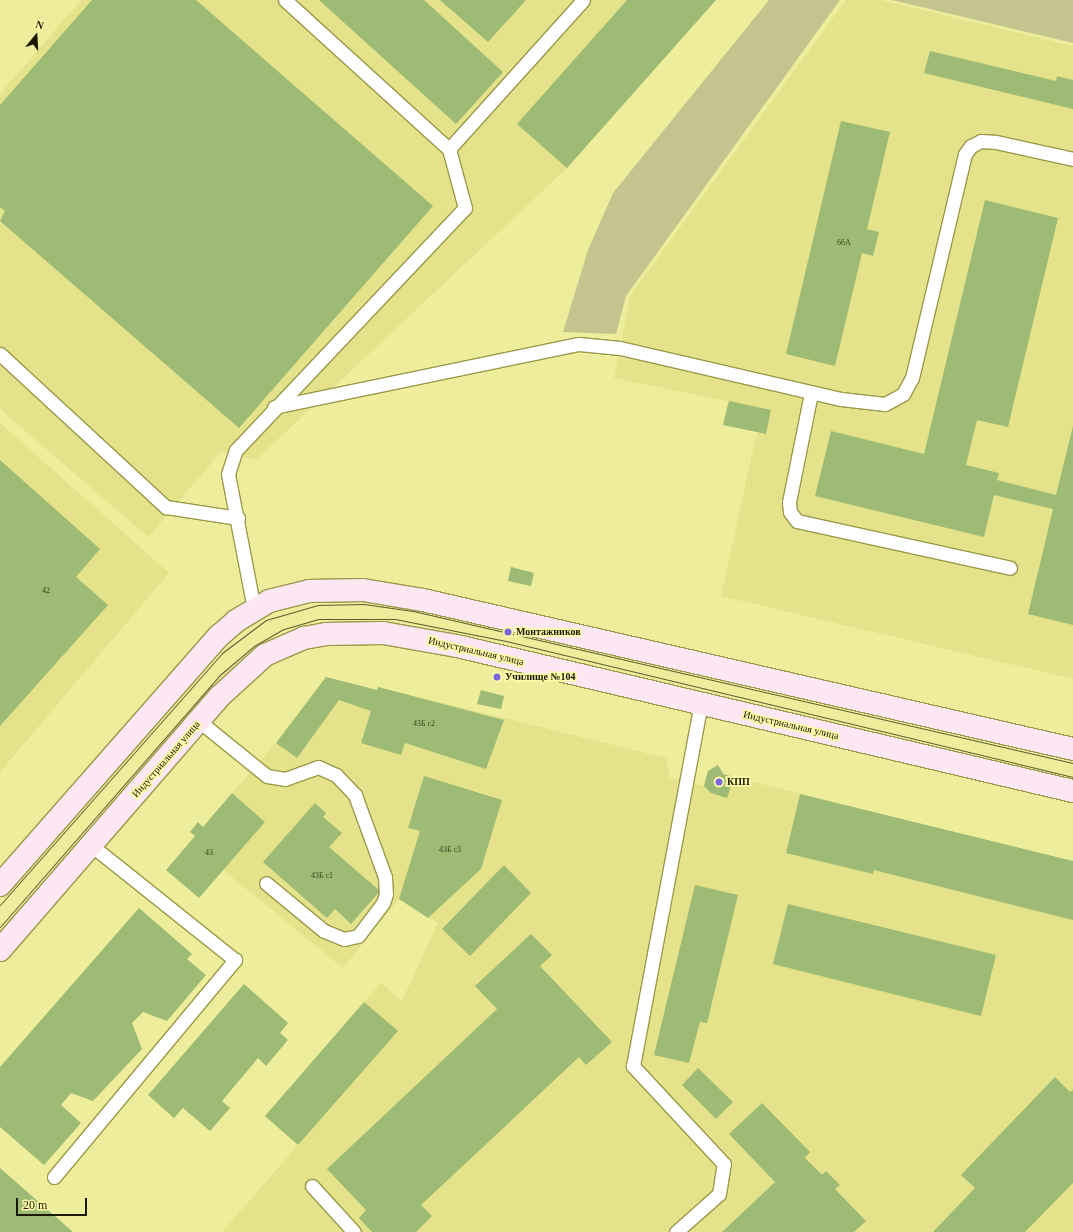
<!DOCTYPE html>
<meta charset="utf-8">
<style>
body{margin:0}
#map{position:relative;width:1073px;height:1232px;overflow:hidden;background:#eeed9c;font-family:"Times New Roman",serif}
div>[style]{position:absolute}
.built>*{inset:0;background:#e4e28a}
.green>*{inset:0;background:#c4c48f}
.building>*{inset:0;background:#9dbb74}
.roads{filter:drop-shadow(1px 0 #9b994a) drop-shadow(-1px 0 #9b994a) drop-shadow(0 1px #9b994a) drop-shadow(0 -1px #9b994a)}
.lane>*{height:13px;margin:-6.5px;padding:0 6.5px;transform-origin:6.5px;border-radius:6.5px;background:#fff}
.secondary>*{height:22px;margin:-11px;padding:0 11px;transform-origin:11px;border-radius:11px;background:#fde7f2}
.tram>*{height:1px;margin:-0.5px;padding:0 0.5px;transform-origin:0.5px;border-radius:0.5px;background:#5e5c31}
.dots>*{width:11px;height:11px;translate:-50% -50%;box-sizing:border-box;border:2px solid #fcfaa9;border-radius:50%}
span{translate:-50% -50%;white-space:nowrap;text-align:center;line-height:1.15;-webkit-text-stroke:3.5px #fcfaa9;paint-order:stroke}
.number-label{font-size:8px;color:#3c421d}
.number-label span{-webkit-text-stroke-width:0}
.poi-label{font-size:10px;color:#1b1900;font-weight:700}
.left{translate:0 -50%;text-align:left}
.street-label{font-size:10px;color:#1b1900}
.north{position:absolute;left:16px;top:16px;width:40px;height:40px;-webkit-text-stroke:3px #fcfaa9;paint-order:stroke;rotate:18deg;font-size:11px;font-weight:700;line-height:16px;text-align:center;color:#1b1900}
.north::after{content:'';display:block;margin:auto;width:14px;height:18px;background:#1b1900;clip-path:polygon(50% 0,100% 100%,50% 72%,0 100%)}
.scale{position:absolute;left:16px;top:1198px;width:71px;height:18px;box-sizing:border-box;border:2px solid #1b1900;border-top:0;padding-left:5px;font-size:12px;line-height:14px;white-space:nowrap;color:#1b1900;-webkit-text-stroke:3px #fcfaa9;paint-order:stroke}
</style>
<div id="map">
<div class="built">
<i style="clip-path:polygon(81px 0,716px 0,567px 168px,256px 460px,221px 452px,148px 537px,0 409px,0 94px)"></i>
<i style="clip-path:polygon(846px 0,881px 0,1073px 46px,1073px 679px,721px 596px,757px 432px,723px 425px,728px 401px,614px 378px,630px 296px)"></i>
<i style="clip-path:polygon(0 423px,169px 573px,0 772px)"></i>
<i style="clip-path:polygon(326px 677px,377px 690px,378px 687px,666px 758px,670px 778px,704px 786px,708px 771px,718px 765px,723px 774px,734px 777px,1073px 862px,1073px 1232px,222px 1232px,298px 1145px,265px 1116px,381px 983px,402px 1001px,438px 923px,399px 899px,343px 968px,223px 870px,265px 822px,232px 793px,276px 743px)"></i>
</div>
<div class="green">
<i style="clip-path:polygon(769px 0,840px 0,626px 296px,616px 334px,563px 332px,588px 250px,613px 193px)"></i>
<i style="clip-path:polygon(892px 0,1073px 0,1073px 43px)"></i>
</div>
<div class="building">
<i style="clip-path:polygon(92px 0,196px 0,433px 206px,239px 428px,0 221px,5px 211px,0 207px,0 105px)"></i>
<i style="clip-path:polygon(319px 0,424px 0,503px 72px,456px 124px)"></i>
<i style="clip-path:polygon(440px 0,526px 0,488px 42px)"></i>
<i style="clip-path:polygon(627px 0,716px 0,567px 168px,517px 124px)"></i>
<i style="clip-path:polygon(930px 51px,1056px 81px,1057px 76px,1073px 80px,1073px 109px,924px 73px)"></i>
<i style="clip-path:polygon(841px 121px,890px 132px,867px 229px,879px 232px,873px 256px,862px 253px,835px 366px,786px 354px)"></i>
<i style="clip-path:polygon(985px 200px,1058px 218px,1008px 427px,977px 420px,966px 465px,999px 473px,997px 480px,1056px 495px,1073px 426px,1073px 625px,1028px 614px,1053px 509px,994px 495px,984px 537px,815px 496px,831px 431px,924px 454px)"></i>
<i style="clip-path:polygon(729px 401px,771px 410px,766px 434px,723px 425px)"></i>
<i style="clip-path:polygon(0 460px,100px 549px,76px 577px,108px 605px,0 726px)"></i>
<i style="clip-path:polygon(511px 567px,534px 573px,531px 586px,508px 581px)"></i>
<i style="clip-path:polygon(326px 677px,377px 690px,378px 687px,504px 720px,486px 769px,405px 743px,401px 755px,361px 743px,371px 711px,339px 700px,297px 758px,276px 743px)"></i>
<i style="clip-path:polygon(481px 690px,504px 696px,501px 709px,477px 704px)"></i>
<i style="clip-path:polygon(718px 765px,723px 774px,734px 777px,727px 798px,711px 793px,704px 786px,708px 771px)"></i>
<i style="clip-path:polygon(424px 776px,502px 800px,481px 869px,428px 918px,399px 899px,420px 831px,408px 828px)"></i>
<i style="clip-path:polygon(232px 793px,265px 822px,199px 898px,166px 870px,195px 836px,190px 832px,198px 822px,203px 827px)"></i>
<i style="clip-path:polygon(800px 794px,1073px 861px,1073px 920px,874px 870px,873px 874px,786px 853px)"></i>
<i style="clip-path:polygon(315px 803px,326px 813px,323px 817px,342px 833px,329px 847px,380px 891px,351px 924px,335px 909px,327px 918px,263px 862px)"></i>
<i style="clip-path:polygon(504px 865px,531px 893px,470px 956px,442px 929px)"></i>
<i style="clip-path:polygon(695px 885px,738px 895px,707px 1023px,700px 1022px,689px 1063px,654px 1055px)"></i>
<i style="clip-path:polygon(788px 904px,996px 955px,981px 1016px,773px 964px)"></i>
<i style="clip-path:polygon(139px 908px,192px 954px,187px 959px,206px 975px,167px 1021px,143px 1012px,132px 1023px,142px 1049px,93px 1101px,71px 1093px,61px 1105px,81px 1123px,44px 1165px,0 1127px,0 1067px)"></i>
<i style="clip-path:polygon(531px 934px,552px 955px,540px 966px,612px 1042px,586px 1065px,579px 1057px,421px 1205px,432px 1216px,416px 1232px,372px 1232px,359px 1218px,366px 1210px,327px 1169px,497px 1009px,475px 986px)"></i>
<i style="clip-path:polygon(244px 984px,288px 1023px,280px 1033px,288px 1040px,266px 1066px,258px 1058px,222px 1101px,230px 1108px,210px 1131px,183px 1108px,174px 1118px,148px 1095px)"></i>
<i style="clip-path:polygon(364px 1002px,398px 1031px,298px 1145px,265px 1116px)"></i>
<i style="clip-path:polygon(698px 1068px,733px 1102px,716px 1119px,682px 1085px)"></i>
<i style="clip-path:polygon(1055px 1077px,1070px 1092px,1073px 1090px,1073px 1183px,1025px 1232px,933px 1232px,975px 1188px,961px 1175px)"></i>
<i style="clip-path:polygon(762px 1103px,810px 1152px,805px 1158px,822px 1175px,826px 1171px,840px 1185px,835px 1189px,866px 1221px,854px 1232px,722px 1232px,775px 1182px,729px 1134px)"></i>
<i style="clip-path:polygon(0 1168px,73px 1232px,0 1232px)"></i>
</div>
<div class="roads">
<div class="lane">
<i style="left:285px;top:0;width:222px;rotate:42.3deg"></i>
<i style="left:0;top:354px;width:226px;rotate:42.7deg"></i>
<i style="left:166px;top:507px;width:73px;rotate:8.7deg"></i>
<i style="left:811px;top:393px;width:111px;rotate:101.4deg"></i>
<i style="left:789px;top:502px;width:10px;rotate:84deg"></i>
<i style="left:790px;top:512px;width:11px;rotate:52deg"></i>
<i style="left:797px;top:521px;width:218px;rotate:12.4deg"></i>
<i style="left:274px;top:407px;width:311px;rotate:-11.7deg"></i>
<i style="left:579px;top:344px;width:41px;rotate:5.6deg"></i>
<i style="left:620px;top:348px;width:227px;rotate:13deg"></i>
<i style="left:841px;top:399px;width:44px;rotate:6.5deg"></i>
<i style="left:885px;top:404px;width:21px;rotate:-29deg"></i>
<i style="left:903px;top:394px;width:18px;rotate:-61deg"></i>
<i style="left:912px;top:378px;width:230px;rotate:-76.7deg"></i>
<i style="left:965px;top:154px;width:10px;rotate:-53deg"></i>
<i style="left:971px;top:146px;width:11px;rotate:-27deg"></i>
<i style="left:981px;top:141px;width:15px;rotate:4deg"></i>
<i style="left:996px;top:142px;width:79px;rotate:12.4deg"></i>
<i style="left:254px;top:609px;width:137px;rotate:-100.9deg"></i>
<i style="left:228px;top:474px;width:25px;rotate:-72deg"></i>
<i style="left:236px;top:450px;width:333px;rotate:-46.6deg"></i>
<i style="left:465px;top:208px;width:61px;rotate:-105.2deg"></i>
<i style="left:449px;top:149px;width:200px;rotate:-48deg"></i>
<i style="left:199px;top:721px;width:87px;rotate:39deg"></i>
<i style="left:267px;top:776px;width:18px;rotate:9deg"></i>
<i style="left:285px;top:779px;width:35px;rotate:-20deg"></i>
<i style="left:318px;top:767px;width:20px;rotate:24deg"></i>
<i style="left:336px;top:775px;width:28px;rotate:46deg"></i>
<i style="left:355px;top:795px;width:87px;rotate:69.9deg"></i>
<i style="left:385px;top:877px;width:17px;rotate:87deg"></i>
<i style="left:386px;top:894px;width:9px;rotate:108deg"></i>
<i style="left:383px;top:903px;width:41px;rotate:127.1deg"></i>
<i style="left:358px;top:936px;width:14px;rotate:168deg"></i>
<i style="left:344px;top:939px;width:22px;rotate:-158deg"></i>
<i style="left:324px;top:931px;width:75px;rotate:-140.4deg"></i>
<i style="left:54px;top:1177px;width:283px;rotate:-50.2deg"></i>
<i style="left:235px;top:960px;width:184px;rotate:-141.4deg"></i>
<i style="left:312px;top:1186px;width:62px;rotate:47.6deg"></i>
<i style="left:676px;top:1232px;width:57px;rotate:-41.5deg"></i>
<i style="left:719px;top:1194px;width:30px;rotate:-81deg"></i>
<i style="left:724px;top:1164px;width:134px;rotate:-132.9deg"></i>
<i style="left:633px;top:1066px;width:369px;rotate:-79.4deg"></i>
</div>
<div class="secondary">
<i style="left:0;top:885px;width:332px;rotate:-48.7deg"></i>
<i style="left:219px;top:636px;width:23px;rotate:-41deg"></i>
<i style="left:236px;top:621px;width:39px;rotate:-31deg"></i>
<i style="left:269px;top:601px;width:41px;rotate:-14deg"></i>
<i style="left:309px;top:591px;width:54px;rotate:-1.1deg"></i>
<i style="left:363px;top:590px;width:61px;rotate:9.5deg"></i>
<i style="left:423px;top:600px;width:667px;rotate:12.91deg"></i>
<i style="left:0;top:950px;width:335px;rotate:-49.1deg"></i>
<i style="left:219px;top:697px;width:62px;rotate:-42.4deg"></i>
<i style="left:265px;top:655px;width:43px;rotate:-23.6deg"></i>
<i style="left:304px;top:638px;width:22px;rotate:-10deg"></i>
<i style="left:326px;top:634px;width:57px;rotate:-1deg"></i>
<i style="left:383px;top:633px;width:75px;rotate:10deg"></i>
<i style="left:457px;top:646px;width:633px;rotate:13.25deg"></i>
</div>
</div>
<div class="tram">
<i style="left:0;top:905px;width:336px;rotate:-48.6deg"></i>
<i style="left:222px;top:653px;width:55px;rotate:-36.9deg"></i>
<i style="left:266px;top:620px;width:54px;rotate:-16.1deg"></i>
<i style="left:318px;top:605px;width:46px;rotate:-1.2deg"></i>
<i style="left:364px;top:604px;width:49px;rotate:8.1deg"></i>
<i style="left:413px;top:611px;width:677px;rotate:12.97deg"></i>
<i style="left:0;top:927px;width:336px;rotate:-48.9deg"></i>
<i style="left:221px;top:674px;width:43px;rotate:-40.3deg"></i>
<i style="left:254px;top:646px;width:34px;rotate:-30deg"></i>
<i style="left:284px;top:629px;width:35px;rotate:-16deg"></i>
<i style="left:318px;top:619px;width:77px"></i>
<i style="left:395px;top:619px;width:113px;rotate:11.2deg"></i>
<i style="left:506px;top:641px;width:583px;rotate:13.49deg"></i>
</div>
<div class="dots">
<i style="left:508px;top:632px;background:#7b66e1"></i>
<i style="left:497px;top:677px;background:#7b66e1"></i>
<i style="left:719px;top:782px;background:#7b66e1"></i>
</div>
<div class="number-label">
<span style="left:844px;top:243px">66А</span>
<span style="left:46px;top:591px">42</span>
<span style="left:424px;top:724px">43Б с2</span>
<span style="left:450px;top:850px">43Б с3</span>
<span style="left:209px;top:853px">43</span>
<span style="left:322px;top:876px">43Б с1</span>
</div>
<div class="poi-label">
<span class="left" style="left:516px;top:632px">Монтажников</span>
<span class="left" style="left:505px;top:677px">Училище №104</span>
<span class="left" style="left:727px;top:782px">КПП</span>
</div>
<div class="street-label">
<span style="left:476px;top:651px;rotate:13deg">Индустриальная улица</span>
<span style="left:791px;top:725px;rotate:13deg">Индустриальная улица</span>
<span style="left:166px;top:759px;rotate:-49deg">Индустриальная улица</span>
</div>
<div class="north">N</div>
<div class="scale">20 m</div>
</div>
